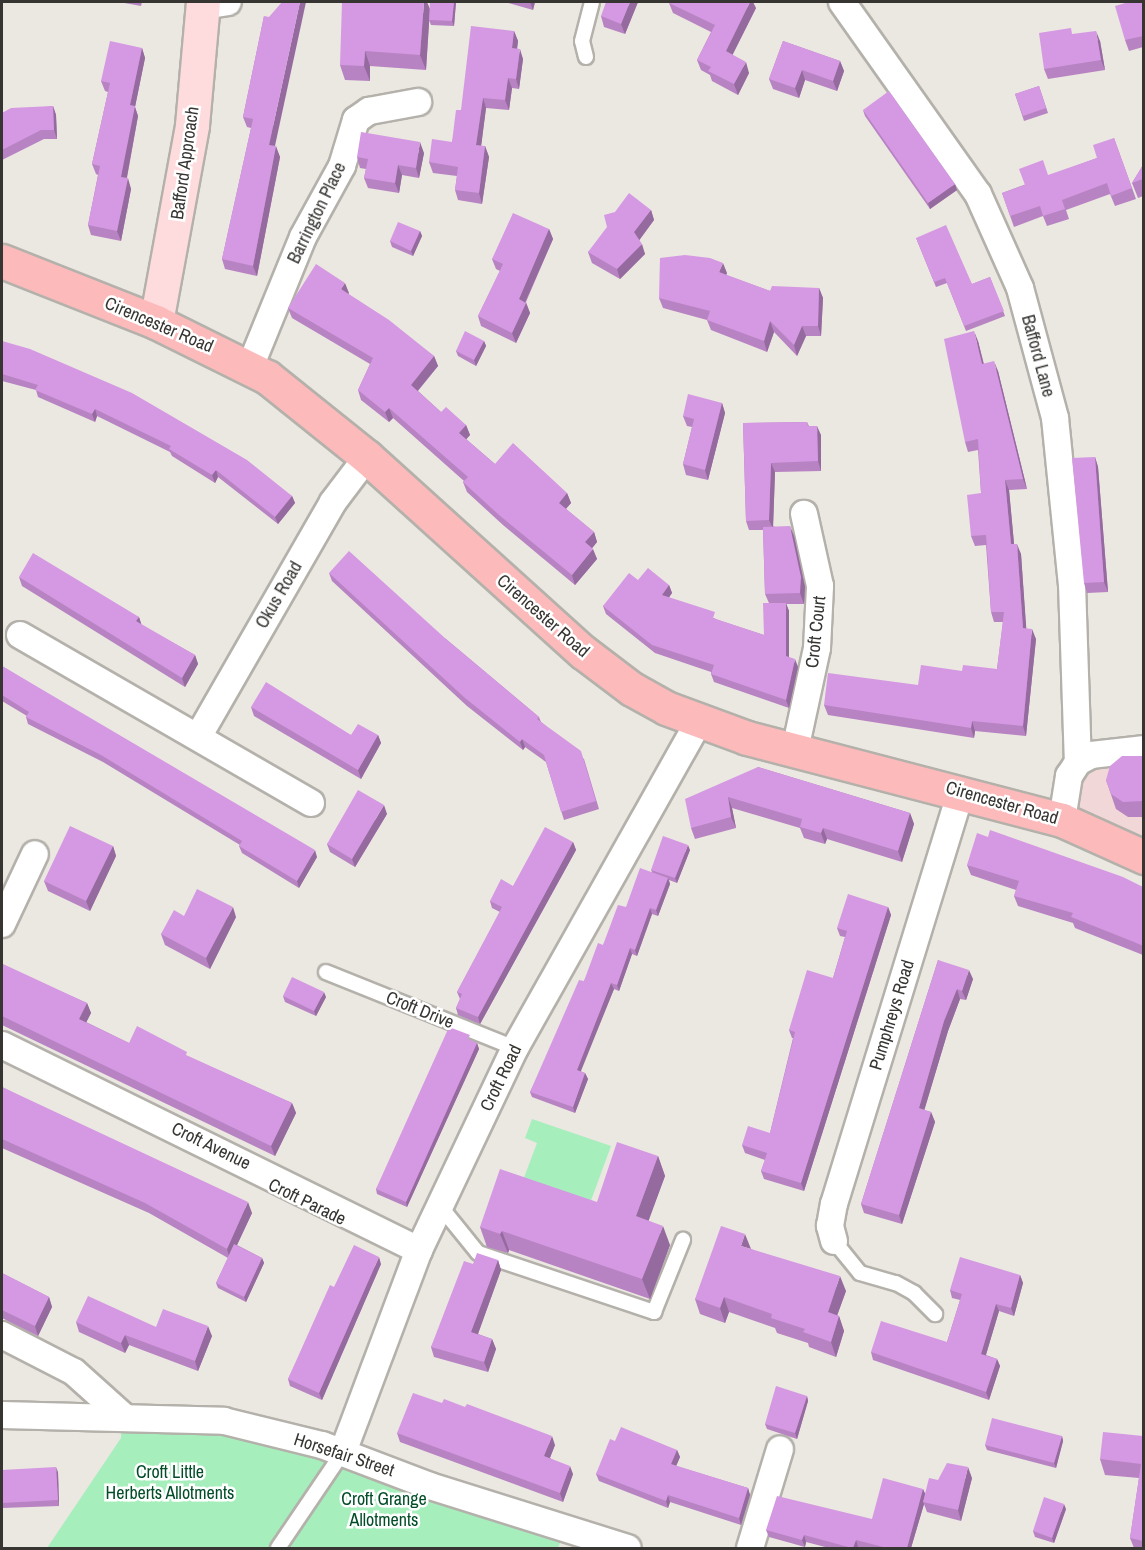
<!DOCTYPE html>
<style>
body{margin:0}
#map{position:relative;width:1145px;height:1550px;overflow:hidden;background:#ebe7e1;font-family:"Archivo Narrow",sans-serif}
div>[style]{position:absolute}
.commercial>*{inset:0;background:#f1d7d7}
.green>*{inset:0;background:#a7eebd}
.roads{filter:drop-shadow(2px 0 #b4b1ab) drop-shadow(-2px 0 #b4b1ab) drop-shadow(0 2px #b4b1ab) drop-shadow(0 -2px #b4b1ab)}
.lane>*{height:14px;margin:-7px;padding:0 7px;transform-origin:7px;border-radius:7px;background:#fff}
.street>*{height:26px;margin:-13px;padding:0 13px;transform-origin:13px;border-radius:13px;background:#fff}
.secondary>*{height:33px;margin:-16.5px;padding:0 16.5px;transform-origin:16.5px;border-radius:16.5px;background:#fedcdd}
.primary>*{height:33px;margin:-16.5px;padding:0 16.5px;transform-origin:16.5px;border-radius:16.5px;background:#fcbabb}
.wall>*{inset:0;background:#b783c2}
.shaded-wall>*{inset:0;background:#956a9e}
.building>*{inset:0;background:#d598e2}
span{translate:-50% -50%;white-space:nowrap;text-align:center;line-height:1.15;-webkit-text-stroke:5px #fff;paint-order:stroke}
.street-label{font-size:18px;color:#363532}
.park-label{font-size:18px;color:#024d28}
.frame{position:absolute;inset:0;border:3px solid #363532;pointer-events:none}
</style>
<div id="map">
<div class="commercial">
<i style="clip-path:polygon(1143px 749px,1143px 857px,1062px 820px,1069px 776px)"></i>
</div>
<div class="green">
<i style="clip-path:polygon(532px 1119px,611px 1146px,589px 1206px,522px 1183px,537px 1143px,525px 1138px)"></i>
<i style="clip-path:polygon(122px 1415px,224px 1421px,565px 1530px,558px 1548px,47px 1548px,121px 1438px)"></i>
</div>
<div class="roads">
<div class="lane">
<i style="left:586px;top:57px;width:16px;rotate:-104deg"></i>
<i style="left:582px;top:41px;width:40px;rotate:-75.6deg"></i>
<i style="left:326px;top:972px;width:204px;rotate:21.9deg"></i>
<i style="left:440px;top:1206px;width:60px;rotate:51deg"></i>
<i style="left:478px;top:1253px;width:186px;rotate:18.5deg"></i>
<i style="left:654px;top:1312px;width:78px;rotate:-68.1deg"></i>
<i style="left:834px;top:1241px;width:41px;rotate:50.9deg"></i>
<i style="left:860px;top:1273px;width:37px;rotate:16deg"></i>
<i style="left:896px;top:1283px;width:21px;rotate:29deg"></i>
<i style="left:914px;top:1293px;width:30px;rotate:45deg"></i>
<i style="left:278px;top:1548px;width:116px;rotate:-55.9deg"></i>
</div>
<div class="street">
<i style="left:842px;top:2px;width:235px;rotate:54.7deg"></i>
<i style="left:978px;top:194px;width:103px;rotate:65.9deg"></i>
<i style="left:1020px;top:288px;width:135px;rotate:74.9deg"></i>
<i style="left:1055px;top:418px;width:167px;rotate:84.2deg"></i>
<i style="left:1072px;top:584px;width:178px;rotate:88.1deg"></i>
<i style="left:203px;top:6px;width:25px;rotate:-9deg"></i>
<i style="left:250px;top:367px;width:140px;rotate:-67.8deg"></i>
<i style="left:303px;top:237px;width:81px;rotate:-61.2deg"></i>
<i style="left:342px;top:166px;width:48px;rotate:-73.1deg"></i>
<i style="left:356px;top:120px;width:16px;rotate:-35deg"></i>
<i style="left:369px;top:111px;width:50px;rotate:-10.4deg"></i>
<i style="left:20px;top:635px;width:336px;rotate:30deg"></i>
<i style="left:198px;top:737px;width:271px;rotate:-60.1deg"></i>
<i style="left:333px;top:502px;width:56px;rotate:-52.9deg"></i>
<i style="left:795px;top:750px;width:104px;rotate:-77.8deg"></i>
<i style="left:817px;top:648px;width:62px;rotate:-87.2deg"></i>
<i style="left:820px;top:586px;width:74px;rotate:-102.5deg"></i>
<i style="left:1062px;top:820px;width:45px;rotate:-81deg"></i>
<i style="left:1069px;top:776px;width:17px;rotate:-57deg"></i>
<i style="left:1078px;top:762px;width:15px;rotate:-28deg"></i>
<i style="left:1091px;top:755px;width:53px;rotate:-6.5deg"></i>
<i style="left:2px;top:924px;width:77px;rotate:-64.8deg"></i>
<i style="left:2px;top:1045px;width:465px;rotate:26.2deg"></i>
<i style="left:834px;top:1241px;width:16px;rotate:-105deg"></i>
<i style="left:830px;top:1226px;width:22px;rotate:-80deg"></i>
<i style="left:834px;top:1204px;width:432px;rotate:-72.9deg"></i>
<i style="left:2px;top:1335px;width:81px;rotate:27.2deg"></i>
<i style="left:74px;top:1372px;width:64px;rotate:41.9deg"></i>
<i style="left:2px;top:1415px;width:222px;rotate:1.5deg"></i>
<i style="left:224px;top:1421px;width:101px;rotate:13.8deg"></i>
<i style="left:322px;top:1445px;width:116px;rotate:20.8deg"></i>
<i style="left:430px;top:1486px;width:207px;rotate:17.4deg"></i>
<i style="left:343px;top:1452px;width:216px;rotate:-69.4deg"></i>
<i style="left:419px;top:1250px;width:224px;rotate:-64.6deg"></i>
<i style="left:515px;top:1048px;width:373px;rotate:-60.6deg"></i>
<i style="left:750px;top:1548px;width:103px;rotate:-73.1deg"></i>
</div>
<div class="secondary">
<i style="left:156px;top:322px;width:200px;rotate:-79.6deg"></i>
<i style="left:192px;top:125px;width:123px;rotate:-84.9deg"></i>
</div>
<div class="primary">
<i style="left:2px;top:261px;width:166px;rotate:21.6deg"></i>
<i style="left:156px;top:322px;width:124px;rotate:26.4deg"></i>
<i style="left:267px;top:377px;width:128px;rotate:38.7deg"></i>
<i style="left:367px;top:457px;width:291px;rotate:42.1deg"></i>
<i style="left:583px;top:652px;width:61px;rotate:37.1deg"></i>
<i style="left:632px;top:689px;width:39px;rotate:29deg"></i>
<i style="left:666px;top:708px;width:86px;rotate:20.3deg"></i>
<i style="left:747px;top:738px;width:325px;rotate:14.6deg"></i>
<i style="left:1062px;top:820px;width:90px;rotate:24.3deg"></i>
</div>
</div>
<div class="wall">
<i style="clip-path:polygon(119px 2px,142px 2px,141px 6px)"></i>
<i style="clip-path:polygon(430px 2px,456px 2px,454px 26px,431px 25px,429px 20px,426px 70px,370px 66px,370px 81px,345px 80px,340px 65px,430px 9px)"></i>
<i style="clip-path:polygon(505px 2px,535px 2px,533px 10px)"></i>
<i style="clip-path:polygon(638px 2px,625px 34px,604px 27px,601px 16px)"></i>
<i style="clip-path:polygon(1143px 2px,1143px 47px,1129px 51px,1125px 40px)"></i>
<i style="clip-path:polygon(669px 3px,756px 8px,732px 55px,749px 73px,738px 95px,712px 81px,710px 75px,701px 70px,697px 60px,711px 32px,673px 13px)"></i>
<i style="clip-path:polygon(264px 16px,275px 146px,280px 157px,257px 276px,225px 269px,222px 259px,251px 128px,247px 127px,243px 117px)"></i>
<i style="clip-path:polygon(514px 31px,518px 41px,517px 48px,523px 59px,519px 89px,512px 88px,509px 110px,486px 108px,481px 146px,485px 146px,489px 157px,482px 204px,458px 200px,455px 190px,457px 176px,433px 173px,429px 162px,452px 142px,461px 110px)"></i>
<i style="clip-path:polygon(1073px 34px,1100px 41px,1105px 70px,1048px 79px,1044px 69px)"></i>
<i style="clip-path:polygon(783px 41px,840px 61px,844px 71px,837px 91px,805px 80px,799px 98px,773px 89px,769px 79px)"></i>
<i style="clip-path:polygon(142px 48px,145px 58px,135px 107px,138px 116px,127px 178px,131px 189px,121px 241px,91px 235px,88px 225px,98px 175px,96px 174px,92px 164px,108px 92px,105px 91px,101px 81px)"></i>
<i style="clip-path:polygon(1039px 86px,1048px 113px,1024px 121px,1015px 94px)"></i>
<i style="clip-path:polygon(53px 106px,56px 115px,57px 139px,44px 139px,2px 160px,2px 113px)"></i>
<i style="clip-path:polygon(863px 110px,957px 190px,930px 209px,865px 116px)"></i>
<i style="clip-path:polygon(1114px 138px,1136px 199px,1115px 206px,1110px 194px,1066px 210px,1069px 219px,1047px 226px,1043px 216px,1014px 227px,1002px 193px,1097px 158px)"></i>
<i style="clip-path:polygon(424px 153px,419px 178px,402px 175px,399px 193px,368px 188px,364px 178px,366px 169px,360px 168px,357px 157px)"></i>
<i style="clip-path:polygon(1143px 165px,1143px 196px,1138px 198px,1132px 183px)"></i>
<i style="clip-path:polygon(651px 210px,654px 220px,639px 240px,645px 254px,620px 279px,592px 263px,588px 252px)"></i>
<i style="clip-path:polygon(549px 229px,553px 239px,526px 302px,530px 313px,516px 343px,481px 326px,478px 316px,500px 271px,496px 269px,492px 259px)"></i>
<i style="clip-path:polygon(420px 231px,422px 236px,413px 256px,392px 247px,390px 241px)"></i>
<i style="clip-path:polygon(916px 238px,972px 284px,990px 277px,1005px 316px,966px 331px,947px 283px,936px 287px)"></i>
<i style="clip-path:polygon(727px 273px,726px 275px,770px 291px,819px 288px,823px 298px,821px 336px,806px 336px,797px 356px,774px 332px,767px 352px,711px 330px,707px 320px,663px 308px,659px 298px)"></i>
<i style="clip-path:polygon(349px 293px,348px 294px,434px 356px,438px 366px,418px 391px,441px 412px,466px 425px,470px 435px,466px 439px,495px 464px,567px 493px,571px 503px,566px 509px,594px 532px,597px 542px,592px 548px,597px 559px,575px 585px,503px 525px,467px 492px,463px 482px,464px 481px,393px 418px,389px 422px,361px 400px,358px 390px,370px 364px,292px 318px,288px 308px)"></i>
<i style="clip-path:polygon(2px 341px,292px 496px,295px 503px,278px 524px,218px 477px,215px 483px,172px 456px,170px 452px,97px 416px,95px 422px,38px 397px,36px 390px,2px 381px)"></i>
<i style="clip-path:polygon(484px 341px,486px 346px,476px 366px,458px 356px,456px 351px)"></i>
<i style="clip-path:polygon(978px 341px,984px 364px,998px 371px,1027px 489px,1009px 490px,1014px 544px,1021px 554px,1026px 629px,1036px 639px,1026px 736px,975px 731px,974px 738px,828px 715px,824px 705px,918px 685px,962px 671px,997px 669px,1003px 622px,994px 622px,991px 612px,986px 545px,975px 546px,971px 536px,981px 493px,978px 450px,968px 452px,965px 442px)"></i>
<i style="clip-path:polygon(722px 403px,725px 413px,708px 480px,686px 475px,683px 464px,692px 427px,687px 426px,683px 416px)"></i>
<i style="clip-path:polygon(807px 422px,809px 426px,821px 435px,821px 471px,775px 472px,773px 526px,794px 536px,805px 587px,804px 604px,786px 604px,789px 611px,789px 657px,798px 667px,789px 708px,714px 682px,711px 674px,711px 672px,655px 653px,606px 614px,603px 606px,638px 580px,669px 585px,672px 593px,669px 598px,718px 620px,764px 635px,769px 603px,765px 594px,763px 530px,749px 530px,746px 521px,743px 423px)"></i>
<i style="clip-path:polygon(1095px 457px,1098px 467px,1108px 592px,1087px 593px,1084px 583px)"></i>
<i style="clip-path:polygon(329px 573px,446px 639px,539px 717px,541px 722px,584px 759px,599px 809px,564px 820px,546px 762px,525px 747px,523px 750px,467px 706px,332px 581px)"></i>
<i style="clip-path:polygon(19px 577px,139px 617px,141px 625px,195px 655px,198px 664px,185px 687px,22px 586px)"></i>
<i style="clip-path:polygon(2px 666px,317px 857px,299px 888px,242px 853px,239px 846px,240px 845px,103px 762px,28px 724px,26px 717px,27px 716px,2px 701px)"></i>
<i style="clip-path:polygon(251px 707px,351px 735px,378px 735px,381px 743px,361px 779px,254px 716px)"></i>
<i style="clip-path:polygon(1143px 756px,1143px 817px,1128px 817px,1116px 809px,1106px 780px)"></i>
<i style="clip-path:polygon(758px 767px,910px 813px,914px 824px,902px 862px,827px 839px,825px 844px,804px 838px,800px 828px,732px 808px,736px 828px,695px 839px,691px 828px)"></i>
<i style="clip-path:polygon(387px 814px,355px 867px,330px 852px,327px 844px)"></i>
<i style="clip-path:polygon(573px 842px,576px 850px,480px 1024px,458px 1015px,456px 1008px,460px 999px,457px 992px,500px 912px,492px 908px,490px 901px,513px 886px)"></i>
<i style="clip-path:polygon(113px 846px,116px 856px,90px 911px,48px 891px,44px 881px)"></i>
<i style="clip-path:polygon(690px 850px,677px 883px,669px 880px,670px 884px,658px 916px,652px 914px,637px 956px,632px 954px,619px 991px,614px 989px,580px 1071px,585px 1073px,588px 1079px,575px 1113px,532px 1097px,530px 1092px,584px 981px,603px 945px,652px 872px,651px 870px)"></i>
<i style="clip-path:polygon(967px 865px,1143px 887px,1143px 955px,1075px 928px,1073px 923px,1018px 906px,1014px 896px,1016px 890px,971px 875px)"></i>
<i style="clip-path:polygon(888px 907px,891px 915px,804px 1191px,764px 1179px,761px 1171px,765px 1160px,745px 1153px,742px 1145px,770px 1133px,793px 1038px,792px 1038px,789px 1030px,833px 978px,845px 937px,840px 936px,837px 928px)"></i>
<i style="clip-path:polygon(184px 916px,236px 917px,210px 969px,165px 945px,161px 934px)"></i>
<i style="clip-path:polygon(938px 960px,973px 979px,966px 1000px,960px 999px,948px 1031px,924px 1110px,931px 1112px,935px 1122px,902px 1224px,864px 1213px,861px 1204px)"></i>
<i style="clip-path:polygon(2px 966px,87px 1003px,91px 1013px,86px 1022px,129px 1043px,189px 1057px,292px 1103px,296px 1113px,275px 1156px,2px 1025px)"></i>
<i style="clip-path:polygon(283px 996px,326px 997px,316px 1016px,285px 1002px)"></i>
<i style="clip-path:polygon(472px 1040px,471px 1041px,477px 1043px,479px 1049px,407px 1207px,377px 1194px,376px 1189px)"></i>
<i style="clip-path:polygon(2px 1087px,252px 1213px,237px 1245px,262px 1258px,264px 1263px,246px 1302px,218px 1288px,216px 1283px,228px 1258px,149px 1213px,2px 1148px)"></i>
<i style="clip-path:polygon(658px 1156px,665px 1176px,648px 1221px,670px 1245px,650px 1299px,509px 1250px,508px 1253px,487px 1247px,480px 1227px,597px 1202px)"></i>
<i style="clip-path:polygon(751px 1249px,846px 1291px,837px 1315px,839px 1316px,844px 1331px,836px 1357px,809px 1347px,808px 1343px,777px 1333px,775px 1328px,729px 1312px,725px 1323px,700px 1314px,695px 1299px)"></i>
<i style="clip-path:polygon(498px 1260px,501px 1270px,478px 1334px,492px 1339px,496px 1349px,488px 1372px,434px 1357px,431px 1347px,473px 1264px)"></i>
<i style="clip-path:polygon(381px 1264px,322px 1400px,290px 1386px,288px 1379px,334px 1287px)"></i>
<i style="clip-path:polygon(2px 1273px,49px 1297px,52px 1307px,38px 1336px,2px 1318px)"></i>
<i style="clip-path:polygon(1020px 1275px,1023px 1283px,1014px 1316px,999px 1311px,986px 1355px,997px 1359px,1000px 1366px,989px 1400px,873px 1360px,871px 1352px,947px 1342px,960px 1300px,952px 1298px,950px 1290px)"></i>
<i style="clip-path:polygon(76px 1322px,156px 1327px,212px 1336px,198px 1371px,129px 1345px,125px 1353px,79px 1332px)"></i>
<i style="clip-path:polygon(807px 1396px,808px 1401px,797px 1439px,767px 1429px,765px 1424px)"></i>
<i style="clip-path:polygon(397px 1433px,555px 1445px,550px 1458px,573px 1474px,563px 1502px,400px 1442px)"></i>
<i style="clip-path:polygon(1062px 1436px,1063px 1441px,1056px 1468px,987px 1450px,985px 1445px)"></i>
<i style="clip-path:polygon(1143px 1436px,1143px 1548px,1134px 1548px,1130px 1538px,1139px 1478px,1105px 1475px,1100px 1459px)"></i>
<i style="clip-path:polygon(615px 1441px,677px 1450px,680px 1457px,676px 1466px,748px 1488px,750px 1495px,741px 1525px,670px 1502px,668px 1508px,599px 1481px,596px 1474px)"></i>
<i style="clip-path:polygon(2px 1470px,58px 1472px,59px 1506px,2px 1508px)"></i>
<i style="clip-path:polygon(972px 1478px,961px 1521px,927px 1512px,924px 1504px,911px 1548px,863px 1548px,858px 1547px,858px 1548px,829px 1548px,806px 1542px,805px 1547px,769px 1537px,766px 1530px,872px 1519px,923px 1489px,925px 1494px,938px 1480px)"></i>
<i style="clip-path:polygon(1066px 1509px,1054px 1543px,1035px 1537px,1033px 1531px)"></i>
</div>
<div class="shaded-wall">
<i style="clip-path:polygon(300px 2px,306px 2px,273px 155px,269px 145px)"></i>
<i style="clip-path:polygon(424px 2px,427px 2px,430px 9px,426px 70px,420px 55px)"></i>
<i style="clip-path:polygon(454px 2px,456px 2px,454px 26px,452px 21px)"></i>
<i style="clip-path:polygon(530px 2px,535px 2px,533px 10px)"></i>
<i style="clip-path:polygon(630px 2px,638px 2px,625px 34px,621px 24px)"></i>
<i style="clip-path:polygon(750px 2px,753px 2px,756px 8px,729px 62px,726px 51px)"></i>
<i style="clip-path:polygon(514px 31px,518px 41px,516px 58px,512px 48px)"></i>
<i style="clip-path:polygon(1096px 31px,1100px 41px,1105px 70px,1101px 60px)"></i>
<i style="clip-path:polygon(142px 48px,145px 58px,135px 107px,138px 116px,125px 187px,121px 177px,130px 105px)"></i>
<i style="clip-path:polygon(520px 49px,523px 59px,519px 89px,516px 79px)"></i>
<i style="clip-path:polygon(365px 51px,370px 66px,370px 81px,364px 66px)"></i>
<i style="clip-path:polygon(840px 61px,844px 71px,837px 91px,833px 81px)"></i>
<i style="clip-path:polygon(746px 62px,749px 73px,738px 95px,734px 84px)"></i>
<i style="clip-path:polygon(802px 70px,805px 80px,799px 98px,795px 88px)"></i>
<i style="clip-path:polygon(508px 78px,512px 88px,509px 110px,505px 100px)"></i>
<i style="clip-path:polygon(483px 98px,486px 108px,480px 155px,476px 145px)"></i>
<i style="clip-path:polygon(53px 106px,56px 115px,57px 139px,54px 130px)"></i>
<i style="clip-path:polygon(420px 142px,424px 153px,419px 178px,416px 168px)"></i>
<i style="clip-path:polygon(276px 146px,280px 157px,257px 276px,253px 266px)"></i>
<i style="clip-path:polygon(485px 146px,489px 157px,482px 204px,479px 193px)"></i>
<i style="clip-path:polygon(398px 165px,402px 175px,399px 193px,395px 183px)"></i>
<i style="clip-path:polygon(128px 178px,131px 189px,121px 241px,117px 231px)"></i>
<i style="clip-path:polygon(955px 184px,957px 190px,930px 209px,928px 203px)"></i>
<i style="clip-path:polygon(651px 210px,654px 220px,638px 242px,634px 232px)"></i>
<i style="clip-path:polygon(549px 229px,553px 239px,522px 309px,519px 299px)"></i>
<i style="clip-path:polygon(420px 231px,422px 236px,413px 256px,411px 251px)"></i>
<i style="clip-path:polygon(642px 244px,645px 254px,620px 279px,617px 269px)"></i>
<i style="clip-path:polygon(723px 263px,727px 273px,723px 283px,719px 272px)"></i>
<i style="clip-path:polygon(345px 283px,349px 293px,345px 299px,341px 289px)"></i>
<i style="clip-path:polygon(819px 288px,823px 298px,821px 336px,818px 326px)"></i>
<i style="clip-path:polygon(526px 303px,530px 313px,516px 343px,512px 333px)"></i>
<i style="clip-path:polygon(770px 321px,774px 332px,767px 352px,764px 341px)"></i>
<i style="clip-path:polygon(802px 326px,806px 336px,797px 356px,794px 345px)"></i>
<i style="clip-path:polygon(974px 331px,978px 341px,986px 374px,982px 364px)"></i>
<i style="clip-path:polygon(484px 341px,486px 346px,476px 366px,474px 360px)"></i>
<i style="clip-path:polygon(434px 356px,438px 366px,414px 395px,411px 385px)"></i>
<i style="clip-path:polygon(994px 361px,998px 371px,1027px 489px,1023px 479px)"></i>
<i style="clip-path:polygon(722px 403px,725px 413px,708px 480px,705px 470px)"></i>
<i style="clip-path:polygon(389px 408px,393px 418px,389px 422px,385px 412px)"></i>
<i style="clip-path:polygon(95px 409px,97px 416px,95px 422px,92px 414px)"></i>
<i style="clip-path:polygon(466px 425px,470px 435px,463px 443px,459px 433px)"></i>
<i style="clip-path:polygon(817px 426px,821px 435px,821px 471px,818px 461px)"></i>
<i style="clip-path:polygon(1095px 457px,1098px 467px,1108px 592px,1104px 582px)"></i>
<i style="clip-path:polygon(771px 463px,775px 472px,773px 529px,769px 520px)"></i>
<i style="clip-path:polygon(216px 470px,218px 477px,215px 483px,212px 475px)"></i>
<i style="clip-path:polygon(1005px 480px,1009px 490px,1015px 554px,1011px 544px)"></i>
<i style="clip-path:polygon(567px 493px,571px 503px,562px 513px,559px 503px)"></i>
<i style="clip-path:polygon(292px 496px,295px 503px,278px 524px,275px 517px)"></i>
<i style="clip-path:polygon(790px 526px,794px 536px,805px 587px,804px 604px,800px 593px)"></i>
<i style="clip-path:polygon(594px 532px,597px 542px,589px 552px,585px 542px)"></i>
<i style="clip-path:polygon(1017px 544px,1021px 554px,1027px 638px,1023px 628px)"></i>
<i style="clip-path:polygon(593px 549px,597px 559px,575px 585px,572px 575px)"></i>
<i style="clip-path:polygon(669px 585px,672px 593px,664px 603px,662px 595px)"></i>
<i style="clip-path:polygon(786px 603px,789px 611px,789px 664px,786px 656px)"></i>
<i style="clip-path:polygon(139px 617px,142px 626px,136px 621px)"></i>
<i style="clip-path:polygon(1032px 629px,1036px 639px,1026px 736px,1023px 726px)"></i>
<i style="clip-path:polygon(195px 655px,198px 664px,185px 687px,182px 678px)"></i>
<i style="clip-path:polygon(795px 659px,798px 667px,789px 708px,786px 700px)"></i>
<i style="clip-path:polygon(972px 721px,975px 731px,974px 738px,971px 728px)"></i>
<i style="clip-path:polygon(378px 735px,381px 743px,361px 779px,358px 770px)"></i>
<i style="clip-path:polygon(522px 739px,525px 747px,523px 750px,520px 742px)"></i>
<i style="clip-path:polygon(728px 797px,732px 808px,736px 828px,731px 817px)"></i>
<i style="clip-path:polygon(384px 805px,387px 814px,355px 867px,352px 859px)"></i>
<i style="clip-path:polygon(910px 813px,914px 824px,902px 862px,898px 851px)"></i>
<i style="clip-path:polygon(823px 828px,827px 839px,825px 844px,821px 833px)"></i>
<i style="clip-path:polygon(573px 842px,576px 850px,480px 1024px,478px 1017px)"></i>
<i style="clip-path:polygon(688px 845px,690px 850px,677px 883px,675px 878px)"></i>
<i style="clip-path:polygon(113px 846px,116px 856px,90px 911px,86px 901px)"></i>
<i style="clip-path:polygon(315px 850px,317px 857px,299px 888px,297px 881px)"></i>
<i style="clip-path:polygon(668px 878px,670px 884px,658px 916px,656px 910px)"></i>
<i style="clip-path:polygon(233px 907px,236px 917px,210px 969px,206px 958px)"></i>
<i style="clip-path:polygon(888px 907px,891px 915px,804px 1191px,801px 1183px)"></i>
<i style="clip-path:polygon(650px 908px,652px 914px,637px 956px,635px 950px)"></i>
<i style="clip-path:polygon(630px 948px,632px 954px,619px 991px,617px 985px)"></i>
<i style="clip-path:polygon(969px 970px,973px 979px,966px 1000px,962px 991px)"></i>
<i style="clip-path:polygon(611px 983px,614px 989px,579px 1076px,577px 1070px)"></i>
<i style="clip-path:polygon(957px 989px,960px 999px,948px 1031px,922px 1118px,919px 1108px,944px 1021px)"></i>
<i style="clip-path:polygon(324px 992px,326px 997px,316px 1016px,314px 1011px)"></i>
<i style="clip-path:polygon(87px 1003px,91px 1013px,83px 1029px,79px 1019px)"></i>
<i style="clip-path:polygon(477px 1043px,479px 1049px,407px 1207px,406px 1202px)"></i>
<i style="clip-path:polygon(585px 1073px,588px 1079px,575px 1113px,573px 1107px)"></i>
<i style="clip-path:polygon(292px 1103px,296px 1113px,275px 1156px,271px 1146px)"></i>
<i style="clip-path:polygon(931px 1112px,935px 1122px,902px 1224px,899px 1215px)"></i>
<i style="clip-path:polygon(658px 1156px,665px 1176px,643px 1236px,636px 1216px)"></i>
<i style="clip-path:polygon(248px 1202px,252px 1213px,230px 1260px,227px 1249px)"></i>
<i style="clip-path:polygon(663px 1226px,670px 1245px,650px 1299px,642px 1279px)"></i>
<i style="clip-path:polygon(502px 1231px,509px 1250px,508px 1253px,500px 1234px)"></i>
<i style="clip-path:polygon(745px 1234px,751px 1249px,741px 1246px)"></i>
<i style="clip-path:polygon(379px 1257px,381px 1264px,322px 1400px,319px 1393px)"></i>
<i style="clip-path:polygon(262px 1258px,264px 1263px,246px 1302px,244px 1297px)"></i>
<i style="clip-path:polygon(498px 1260px,501px 1270px,475px 1342px,471px 1332px)"></i>
<i style="clip-path:polygon(1020px 1275px,1023px 1283px,1014px 1316px,1011px 1308px)"></i>
<i style="clip-path:polygon(840px 1276px,846px 1291px,833px 1327px,828px 1312px)"></i>
<i style="clip-path:polygon(49px 1297px,52px 1307px,38px 1336px,35px 1326px)"></i>
<i style="clip-path:polygon(724px 1297px,729px 1312px,725px 1323px,720px 1308px)"></i>
<i style="clip-path:polygon(996px 1304px,999px 1311px,984px 1361px,981px 1354px)"></i>
<i style="clip-path:polygon(839px 1316px,844px 1331px,836px 1357px,831px 1342px)"></i>
<i style="clip-path:polygon(208px 1326px,212px 1336px,198px 1371px,195px 1361px)"></i>
<i style="clip-path:polygon(125px 1335px,129px 1345px,125px 1353px,121px 1343px)"></i>
<i style="clip-path:polygon(492px 1339px,496px 1349px,488px 1372px,484px 1362px)"></i>
<i style="clip-path:polygon(997px 1359px,1000px 1366px,989px 1400px,986px 1392px)"></i>
<i style="clip-path:polygon(807px 1396px,808px 1401px,797px 1439px,795px 1433px)"></i>
<i style="clip-path:polygon(552px 1436px,555px 1445px,547px 1465px,544px 1456px)"></i>
<i style="clip-path:polygon(1062px 1436px,1063px 1441px,1056px 1468px,1054px 1463px)"></i>
<i style="clip-path:polygon(677px 1450px,680px 1457px,674px 1471px,671px 1464px)"></i>
<i style="clip-path:polygon(570px 1466px,573px 1474px,563px 1502px,560px 1493px)"></i>
<i style="clip-path:polygon(56px 1467px,58px 1472px,59px 1506px,58px 1500px)"></i>
<i style="clip-path:polygon(968px 1467px,972px 1478px,961px 1521px,958px 1510px)"></i>
<i style="clip-path:polygon(748px 1488px,750px 1495px,741px 1525px,739px 1518px)"></i>
<i style="clip-path:polygon(923px 1489px,926px 1496px,923px 1502px,924px 1504px,911px 1548px,907px 1548px)"></i>
<i style="clip-path:polygon(668px 1495px,670px 1502px,668px 1508px,666px 1501px)"></i>
<i style="clip-path:polygon(1064px 1504px,1066px 1509px,1054px 1543px,1052px 1538px)"></i>
<i style="clip-path:polygon(804px 1535px,806px 1542px,805px 1547px,802px 1540px)"></i>
<i style="clip-path:polygon(856px 1540px,858px 1547px,858px 1548px,853px 1548px)"></i>
</div>
<div class="building">
<i style="clip-path:polygon(282px 2px,300px 2px,269px 145px,276px 146px,253px 266px,222px 259px,253px 119px,243px 117px,264px 16px,269px 17px)"></i>
<i style="clip-path:polygon(342px 2px,424px 2px,420px 55px,365px 51px,364px 66px,340px 65px)"></i>
<i style="clip-path:polygon(430px 2px,454px 2px,452px 21px,429px 20px)"></i>
<i style="clip-path:polygon(606px 2px,630px 2px,621px 24px,601px 16px)"></i>
<i style="clip-path:polygon(670px 2px,750px 2px,726px 51px,746px 62px,734px 84px,708px 71px,711px 67px,697px 60px,715px 25px,669px 3px)"></i>
<i style="clip-path:polygon(1129px 2px,1143px 2px,1143px 36px,1125px 40px,1115px 6px)"></i>
<i style="clip-path:polygon(471px 26px,514px 31px,512px 48px,520px 49px,516px 79px,508px 78px,505px 100px,483px 98px,476px 145px,485px 146px,479px 193px,455px 190px,458px 167px,429px 162px,432px 139px,452px 142px,456px 110px,461px 110px)"></i>
<i style="clip-path:polygon(1071px 28px,1072px 34px,1096px 31px,1101px 60px,1044px 69px,1039px 33px)"></i>
<i style="clip-path:polygon(110px 41px,142px 48px,130px 105px,135px 106px,121px 177px,128px 178px,117px 231px,88px 225px,100px 166px,92px 164px,110px 83px,101px 81px)"></i>
<i style="clip-path:polygon(783px 41px,840px 61px,833px 81px,802px 70px,795px 88px,769px 79px)"></i>
<i style="clip-path:polygon(1039px 86px,1046px 108px,1023px 116px,1015px 94px)"></i>
<i style="clip-path:polygon(889px 91px,955px 184px,928px 203px,863px 110px)"></i>
<i style="clip-path:polygon(53px 106px,54px 130px,41px 130px,2px 150px,2px 113px,11px 108px)"></i>
<i style="clip-path:polygon(361px 132px,420px 142px,416px 168px,398px 165px,395px 183px,364px 178px,368px 159px,357px 157px)"></i>
<i style="clip-path:polygon(1114px 138px,1132px 188px,1111px 196px,1107px 183px,1062px 200px,1065px 209px,1043px 216px,1040px 206px,1010px 216px,1002px 193px,1025px 185px,1019px 169px,1043px 160px,1048px 175px,1097px 158px,1093px 145px)"></i>
<i style="clip-path:polygon(1143px 165px,1143px 179px,1132px 183px)"></i>
<i style="clip-path:polygon(629px 193px,651px 210px,634px 232px,642px 244px,617px 269px,588px 252px,607px 227px,604px 215px,615px 212px)"></i>
<i style="clip-path:polygon(513px 213px,549px 229px,519px 299px,526px 303px,512px 333px,478px 316px,503px 264px,492px 259px)"></i>
<i style="clip-path:polygon(398px 222px,420px 231px,411px 251px,390px 241px)"></i>
<i style="clip-path:polygon(946px 225px,972px 284px,990px 277px,1004px 311px,964px 326px,945px 278px,934px 282px,916px 238px)"></i>
<i style="clip-path:polygon(685px 255px,710px 258px,723px 263px,719px 272px,770px 291px,772px 286px,819px 288px,818px 326px,802px 326px,794px 345px,770px 321px,764px 341px,707px 320px,710px 311px,659px 298px,660px 258px)"></i>
<i style="clip-path:polygon(316px 264px,345px 283px,341px 289px,389px 320px,434px 356px,411px 385px,441px 412px,446px 407px,466px 425px,459px 433px,495px 464px,513px 443px,567px 493px,559px 503px,594px 532px,585px 542px,593px 549px,572px 575px,499px 515px,463px 482px,468px 477px,389px 408px,385px 412px,358px 390px,373px 358px,288px 308px)"></i>
<i style="clip-path:polygon(465px 331px,484px 341px,474px 360px,456px 351px)"></i>
<i style="clip-path:polygon(974px 331px,982px 364px,994px 361px,1023px 479px,1005px 480px,1011px 544px,1017px 544px,1023px 628px,1032px 629px,1023px 726px,972px 721px,971px 728px,824px 705px,828px 673px,918px 685px,921px 665px,962px 671px,963px 665px,997px 669px,1004px 612px,991px 612px,986px 535px,971px 536px,967px 495px,981px 493px,978px 439px,965px 442px,944px 339px)"></i>
<i style="clip-path:polygon(2px 341px,30px 349px,132px 393px,247px 460px,292px 496px,275px 517px,216px 470px,212px 475px,169px 449px,171px 446px,95px 409px,92px 414px,35px 390px,38px 385px,2px 374px)"></i>
<i style="clip-path:polygon(688px 394px,722px 403px,705px 470px,683px 464px,694px 419px,683px 416px)"></i>
<i style="clip-path:polygon(807px 422px,808px 426px,817px 426px,818px 461px,771px 463px,769px 520px,746px 521px,743px 423px)"></i>
<i style="clip-path:polygon(1095px 457px,1104px 582px,1084px 583px,1072px 458px)"></i>
<i style="clip-path:polygon(790px 526px,801px 577px,800px 593px,765px 594px,763px 527px)"></i>
<i style="clip-path:polygon(349px 551px,446px 639px,539px 717px,537px 719px,581px 751px,596px 801px,561px 812px,544px 755px,522px 739px,520px 742px,465px 698px,329px 573px)"></i>
<i style="clip-path:polygon(33px 553px,139px 617px,136px 621px,195px 655px,182px 678px,19px 577px)"></i>
<i style="clip-path:polygon(648px 568px,669px 585px,662px 595px,715px 612px,713px 618px,764px 635px,763px 603px,786px 603px,786px 656px,795px 659px,786px 700px,711px 674px,714px 665px,652px 645px,603px 606px,629px 573px,638px 580px)"></i>
<i style="clip-path:polygon(2px 666px,315px 850px,297px 881px,239px 846px,242px 841px,101px 755px,26px 717px,29px 712px,2px 695px)"></i>
<i style="clip-path:polygon(266px 682px,351px 735px,358px 724px,378px 735px,358px 770px,251px 707px)"></i>
<i style="clip-path:polygon(1122px 756px,1143px 756px,1143px 801px,1123px 802px,1111px 794px,1106px 780px,1110px 766px)"></i>
<i style="clip-path:polygon(758px 767px,910px 813px,898px 851px,823px 828px,821px 833px,800px 827px,802px 819px,728px 797px,731px 817px,691px 828px,685px 799px)"></i>
<i style="clip-path:polygon(358px 790px,384px 805px,352px 859px,327px 844px)"></i>
<i style="clip-path:polygon(70px 826px,113px 846px,86px 901px,44px 881px)"></i>
<i style="clip-path:polygon(545px 827px,573px 842px,478px 1017px,456px 1008px,462px 994px,457px 992px,502px 907px,490px 901px,501px 879px,513px 886px)"></i>
<i style="clip-path:polygon(990px 830px,1123px 877px,1143px 887px,1143px 946px,1134px 942px,1071px 917px,1073px 913px,1014px 896px,1019px 881px,967px 865px,977px 833px,988px 837px)"></i>
<i style="clip-path:polygon(663px 836px,688px 845px,675px 878px,651px 870px)"></i>
<i style="clip-path:polygon(640px 868px,668px 878px,656px 910px,650px 908px,635px 950px,630px 948px,617px 985px,611px 983px,577px 1070px,585px 1073px,573px 1107px,530px 1092px,579px 980px,584px 981px,598px 943px,603px 945px,618px 905px,626px 907px)"></i>
<i style="clip-path:polygon(197px 889px,233px 907px,206px 958px,161px 934px,174px 910px,184px 916px)"></i>
<i style="clip-path:polygon(848px 894px,888px 907px,801px 1183px,761px 1171px,767px 1153px,742px 1145px,748px 1126px,770px 1133px,795px 1032px,789px 1030px,807px 970px,833px 978px,847px 931px,837px 928px)"></i>
<i style="clip-path:polygon(938px 960px,969px 970px,962px 991px,957px 989px,944px 1021px,919px 1108px,931px 1112px,899px 1215px,861px 1204px)"></i>
<i style="clip-path:polygon(3px 964px,87px 1003px,79px 1019px,129px 1043px,137px 1026px,187px 1052px,186px 1055px,292px 1103px,271px 1146px,2px 1016px,2px 966px)"></i>
<i style="clip-path:polygon(292px 977px,324px 992px,314px 1011px,283px 996px)"></i>
<i style="clip-path:polygon(449px 1027px,470px 1035px,468px 1039px,477px 1043px,406px 1202px,376px 1189px)"></i>
<i style="clip-path:polygon(2px 1087px,248px 1202px,227px 1249px,145px 1203px,2px 1139px)"></i>
<i style="clip-path:polygon(617px 1142px,658px 1156px,636px 1216px,663px 1226px,642px 1279px,502px 1231px,500px 1234px,480px 1227px,500px 1169px,597px 1202px)"></i>
<i style="clip-path:polygon(721px 1226px,745px 1234px,741px 1246px,840px 1276px,828px 1312px,839px 1316px,831px 1342px,803px 1332px,805px 1329px,771px 1318px,772px 1314px,724px 1297px,720px 1308px,695px 1299px)"></i>
<i style="clip-path:polygon(234px 1244px,262px 1258px,244px 1297px,216px 1283px)"></i>
<i style="clip-path:polygon(354px 1245px,379px 1257px,319px 1393px,288px 1379px,330px 1285px,334px 1287px)"></i>
<i style="clip-path:polygon(477px 1253px,498px 1260px,471px 1332px,492px 1339px,484px 1362px,431px 1347px,464px 1261px,473px 1264px)"></i>
<i style="clip-path:polygon(960px 1257px,1020px 1275px,1011px 1308px,996px 1304px,981px 1354px,997px 1359px,986px 1392px,871px 1352px,881px 1321px,947px 1342px,962px 1294px,950px 1290px)"></i>
<i style="clip-path:polygon(2px 1273px,49px 1297px,35px 1326px,2px 1310px)"></i>
<i style="clip-path:polygon(88px 1296px,156px 1327px,163px 1309px,208px 1326px,195px 1361px,125px 1335px,121px 1343px,76px 1322px)"></i>
<i style="clip-path:polygon(776px 1386px,807px 1396px,795px 1433px,765px 1424px)"></i>
<i style="clip-path:polygon(413px 1393px,442px 1403px,444px 1399px,465px 1407px,467px 1404px,552px 1436px,544px 1456px,570px 1466px,560px 1493px,397px 1433px)"></i>
<i style="clip-path:polygon(992px 1418px,1062px 1436px,1054px 1463px,985px 1445px)"></i>
<i style="clip-path:polygon(621px 1427px,677px 1450px,671px 1464px,748px 1488px,739px 1518px,668px 1495px,666px 1501px,596px 1474px,610px 1439px,615px 1441px)"></i>
<i style="clip-path:polygon(1103px 1432px,1143px 1436px,1143px 1541px,1130px 1538px,1141px 1464px,1100px 1459px)"></i>
<i style="clip-path:polygon(947px 1463px,968px 1467px,958px 1510px,923px 1502px,929px 1478px,938px 1480px)"></i>
<i style="clip-path:polygon(56px 1467px,58px 1500px,2px 1503px,2px 1470px)"></i>
<i style="clip-path:polygon(883px 1478px,923px 1489px,907px 1548px,887px 1548px,856px 1540px,853px 1548px,852px 1548px,804px 1535px,802px 1540px,766px 1530px,777px 1496px,872px 1519px)"></i>
<i style="clip-path:polygon(1044px 1497px,1064px 1504px,1052px 1538px,1033px 1531px)"></i>
</div>
<div class="street-label">
<span style="left:185px;top:163px;rotate:-82deg">Bafford Approach</span>
<span style="left:317px;top:213px;rotate:-64deg">Barrington Place</span>
<span style="left:159px;top:325px;rotate:23deg">Cirencester Road</span>
<span style="left:1038px;top:356px;rotate:75deg">Bafford Lane</span>
<span style="left:279px;top:595px;rotate:-60deg">Okus Road</span>
<span style="left:543px;top:616px;rotate:41deg">Cirencester Road</span>
<span style="left:816px;top:632px;rotate:-84deg">Croft Court</span>
<span style="left:1002px;top:803px;rotate:16deg">Cirencester Road</span>
<span style="left:420px;top:1010px;rotate:22deg">Croft Drive</span>
<span style="left:892px;top:1015px;rotate:-73deg">Pumphreys Road</span>
<span style="left:501px;top:1078px;rotate:-64deg">Croft Road</span>
<span style="left:211px;top:1146px;rotate:26deg">Croft Avenue</span>
<span style="left:307px;top:1202px;rotate:26deg">Croft Parade</span>
<span style="left:344px;top:1455px;rotate:18deg">Horsefair Street</span>
</div>
<div class="park-label">
<span style="left:170px;top:1483px">Croft Little<br>Herberts Allotments</span>
<span style="left:384px;top:1510px">Croft Grange<br>Allotments</span>
</div>
<div class="frame"></div>
</div>
